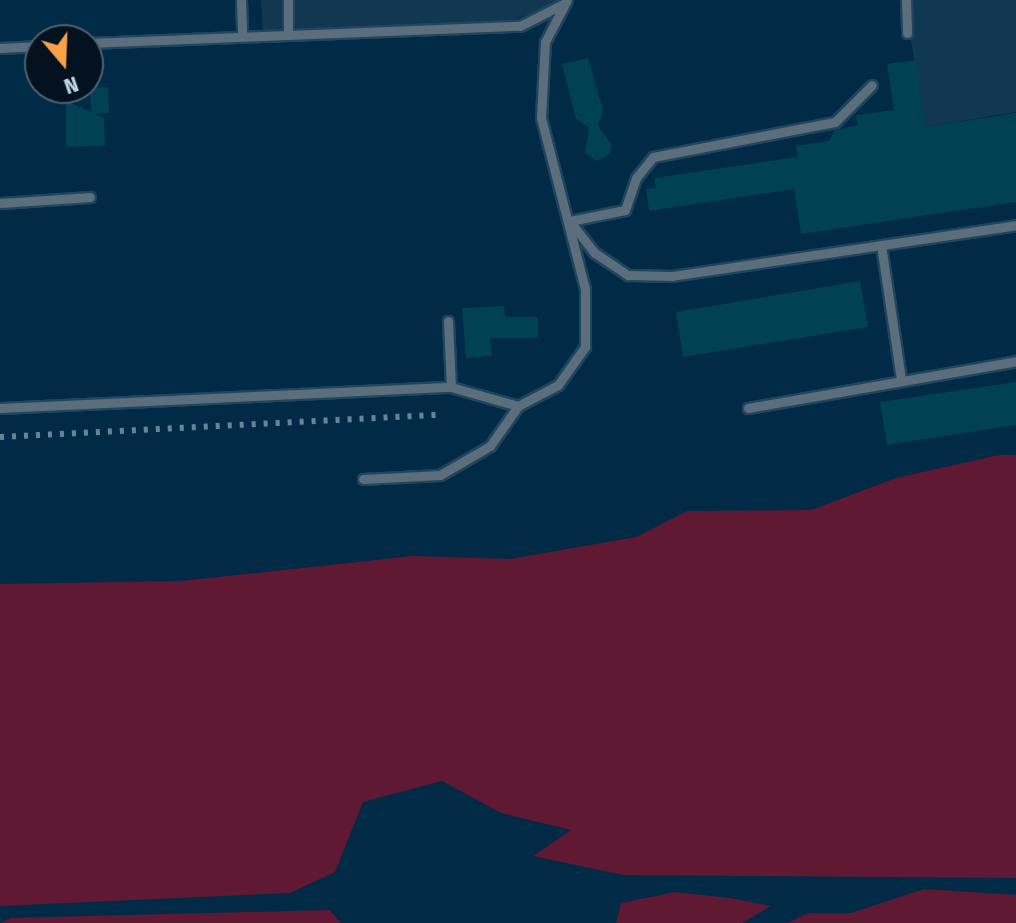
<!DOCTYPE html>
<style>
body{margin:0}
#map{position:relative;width:1016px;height:923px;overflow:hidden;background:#002a45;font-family:"Fira Sans Condensed",sans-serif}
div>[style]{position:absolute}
.built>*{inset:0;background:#123750}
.green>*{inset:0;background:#5f1932}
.building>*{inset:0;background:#004254}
.roads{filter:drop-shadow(2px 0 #1f455f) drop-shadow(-2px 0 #1f455f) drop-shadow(0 2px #1f455f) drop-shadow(0 -2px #1f455f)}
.service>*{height:9px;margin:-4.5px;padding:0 4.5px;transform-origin:4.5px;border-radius:4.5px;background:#5c6d7b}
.rail>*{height:6px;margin-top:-3px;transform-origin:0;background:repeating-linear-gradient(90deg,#66859b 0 4px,transparent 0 12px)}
span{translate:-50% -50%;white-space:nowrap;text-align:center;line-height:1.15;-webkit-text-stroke:8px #03121e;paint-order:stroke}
.north{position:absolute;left:24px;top:24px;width:80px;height:80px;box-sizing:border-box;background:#03121e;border:2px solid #4f606e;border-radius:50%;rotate:161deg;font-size:22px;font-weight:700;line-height:32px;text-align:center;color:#c0d5e7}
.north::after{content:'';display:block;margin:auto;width:28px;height:36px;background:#f7a149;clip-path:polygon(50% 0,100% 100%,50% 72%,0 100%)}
</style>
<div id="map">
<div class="built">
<i style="clip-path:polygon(261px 0,567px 0,498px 26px,263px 36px)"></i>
<i style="clip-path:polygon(904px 0,1016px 0,1016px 112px,926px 127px)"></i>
</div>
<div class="green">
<i style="clip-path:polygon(999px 455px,1016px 455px,1016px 878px,623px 875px,533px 856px,571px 830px,501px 813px,442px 781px,363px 802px,335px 872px,290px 893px,0 906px,0 584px,181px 581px,413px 556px,510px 559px,636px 537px,687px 511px,811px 510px,896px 478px)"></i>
<i style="clip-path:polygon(924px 889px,1016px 895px,1016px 923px,788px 923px,808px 913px,851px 913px)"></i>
<i style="clip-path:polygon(675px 892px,730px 898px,771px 906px,742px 923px,616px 923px,621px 903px)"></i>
<i style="clip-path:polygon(330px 910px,341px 923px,0 923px,11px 918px)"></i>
</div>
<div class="building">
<i style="clip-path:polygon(588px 58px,603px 110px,598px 126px,612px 145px,610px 154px,597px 161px,585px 153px,589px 128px,576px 118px,562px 64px)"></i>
<i style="clip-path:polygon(916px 60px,926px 127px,1016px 113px,1016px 202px,801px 234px,794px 189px,649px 211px,646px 189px,656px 188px,654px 178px,798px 157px,796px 146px,829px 141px,835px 130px,858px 125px,856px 115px,894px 110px,887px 64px)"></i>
<i style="clip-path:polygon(108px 87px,109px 113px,94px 114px,104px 118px,105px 146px,66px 147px,66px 101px,91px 112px,90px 88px)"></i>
<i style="clip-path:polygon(860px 281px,868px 327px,683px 357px,676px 312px)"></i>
<i style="clip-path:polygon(504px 306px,505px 317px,538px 317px,538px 338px,490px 338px,492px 356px,466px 358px,462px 308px)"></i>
<i style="clip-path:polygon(1016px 382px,1016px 425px,887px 445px,880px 402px)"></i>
</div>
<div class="roads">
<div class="service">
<i style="left:241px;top:0;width:36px;rotate:88deg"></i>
<i style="left:906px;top:0;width:33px;rotate:88deg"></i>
<i style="left:288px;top:34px;width:34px;rotate:-90deg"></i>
<i style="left:88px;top:43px;width:432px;rotate:-2.3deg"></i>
<i style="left:520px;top:26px;width:48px;rotate:-27.1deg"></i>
<i style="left:0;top:48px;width:40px;rotate:-2.9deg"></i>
<i style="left:0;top:203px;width:90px;rotate:-3.8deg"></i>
<i style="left:570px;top:221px;width:56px;rotate:-11.3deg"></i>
<i style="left:625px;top:210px;width:34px;rotate:-71deg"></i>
<i style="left:636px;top:178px;width:27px;rotate:-51deg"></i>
<i style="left:653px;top:157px;width:185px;rotate:-10.9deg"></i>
<i style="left:835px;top:122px;width:52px;rotate:-45deg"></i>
<i style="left:572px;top:224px;width:37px;rotate:52deg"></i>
<i style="left:595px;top:253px;width:40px;rotate:34deg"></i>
<i style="left:628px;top:275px;width:44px;rotate:1.3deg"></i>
<i style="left:672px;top:276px;width:348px;rotate:-8.4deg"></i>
<i style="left:881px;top:245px;width:135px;rotate:81.5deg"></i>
<i style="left:448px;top:321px;width:66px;rotate:87.4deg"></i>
<i style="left:0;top:408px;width:451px;rotate:-2.7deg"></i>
<i style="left:451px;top:387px;width:70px;rotate:15.8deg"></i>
<i style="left:748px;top:408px;width:272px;rotate:-9.9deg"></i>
<i style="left:363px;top:479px;width:77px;rotate:-3deg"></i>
<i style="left:440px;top:475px;width:58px;rotate:-30.1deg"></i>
<i style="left:490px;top:446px;width:49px;rotate:-55deg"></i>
<i style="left:518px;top:406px;width:45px;rotate:-27.7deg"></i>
<i style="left:558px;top:385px;width:47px;rotate:-54.6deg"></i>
<i style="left:585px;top:347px;width:58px;rotate:-90deg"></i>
<i style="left:585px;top:289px;width:177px;rotate:-104.4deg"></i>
<i style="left:541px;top:118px;width:76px;rotate:-87deg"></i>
<i style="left:545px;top:42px;width:47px;rotate:-62.4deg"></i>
</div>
</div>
<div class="rail">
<i style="left:0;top:437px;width:440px;rotate:-2.9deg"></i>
</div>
<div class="north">N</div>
</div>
